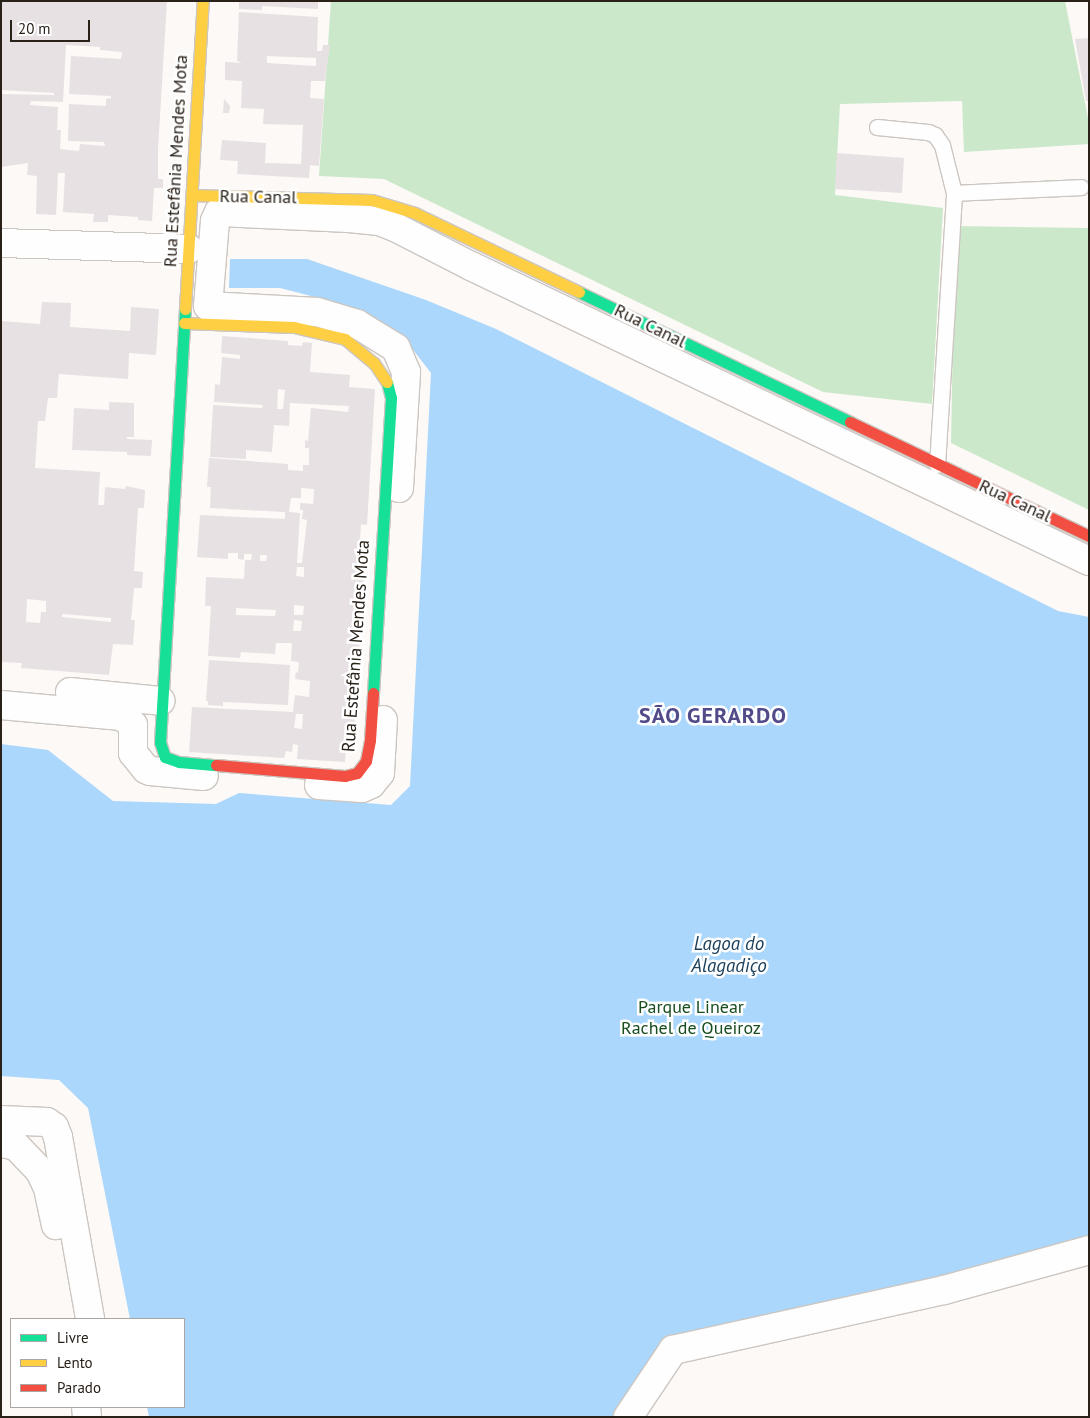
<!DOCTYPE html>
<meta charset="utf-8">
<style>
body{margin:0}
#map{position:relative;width:1090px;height:1418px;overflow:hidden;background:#fcf9f6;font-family:"PT Sans",sans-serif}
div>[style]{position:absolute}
.green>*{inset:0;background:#cbe8ca}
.water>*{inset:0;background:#aad7fb}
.building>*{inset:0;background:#e8e1e3}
.roads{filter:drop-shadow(1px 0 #ccc6c1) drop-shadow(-1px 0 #ccc6c1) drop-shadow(0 1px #ccc6c1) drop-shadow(0 -1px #ccc6c1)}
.lane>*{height:15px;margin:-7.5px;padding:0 7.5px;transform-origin:7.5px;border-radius:7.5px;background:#fffefe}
.street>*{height:28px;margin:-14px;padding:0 14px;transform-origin:14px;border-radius:14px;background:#fffefe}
.fast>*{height:11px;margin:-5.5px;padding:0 5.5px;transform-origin:5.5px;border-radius:5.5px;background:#16e098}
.slow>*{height:11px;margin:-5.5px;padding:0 5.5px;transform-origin:5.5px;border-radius:5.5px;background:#ffcf43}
.jam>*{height:11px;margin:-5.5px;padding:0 5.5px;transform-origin:5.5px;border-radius:5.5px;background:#f24e42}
span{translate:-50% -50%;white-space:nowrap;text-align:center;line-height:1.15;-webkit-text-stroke:5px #fff;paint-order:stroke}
.street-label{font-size:18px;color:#2a2119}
.park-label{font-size:18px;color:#174d1f}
.water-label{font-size:19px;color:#1d405b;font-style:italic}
.district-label{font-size:22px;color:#524b8a;font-weight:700;letter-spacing:1px}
.frame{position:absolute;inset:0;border:2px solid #2a2119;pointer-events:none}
.legend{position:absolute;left:10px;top:1318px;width:175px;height:90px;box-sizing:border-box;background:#fff;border:1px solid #aaa6a3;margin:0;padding:6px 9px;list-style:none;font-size:15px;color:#2a2119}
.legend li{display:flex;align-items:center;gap:10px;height:25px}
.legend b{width:25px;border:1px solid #aaa6a3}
.scale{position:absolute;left:10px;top:20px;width:80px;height:22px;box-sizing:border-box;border:2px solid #2a2119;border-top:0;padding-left:6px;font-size:15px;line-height:18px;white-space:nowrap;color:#2a2119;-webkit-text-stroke:4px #fff;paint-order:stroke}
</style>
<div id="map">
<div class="green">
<i style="clip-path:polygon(331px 1px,1065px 1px,1089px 123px,1089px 144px,964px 152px,962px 101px,840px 104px,835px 195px,943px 208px,932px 404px,823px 392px,384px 179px,319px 176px)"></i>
<i style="clip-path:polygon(955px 226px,1089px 228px,1089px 510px,951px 443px)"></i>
</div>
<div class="water">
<i style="clip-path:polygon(230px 259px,307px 259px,426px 300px,496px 329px,1058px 611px,1089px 617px,1089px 1237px,962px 1274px,671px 1336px,614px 1417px,149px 1417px,147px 1407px,184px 1407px,184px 1319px,130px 1319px,88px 1108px,59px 1080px,1px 1076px,1px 744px,48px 750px,113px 801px,216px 804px,239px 793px,391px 805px,410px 786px,431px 373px,407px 342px,346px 305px,280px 288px,229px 288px)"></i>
</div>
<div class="building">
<i style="clip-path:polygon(evenodd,1px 1px,167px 1px,158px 149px,158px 179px,163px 179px,163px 188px,154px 188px,152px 221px,138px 220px,138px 217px,108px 215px,108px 222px,93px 222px,94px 214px,63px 212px,65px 173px,58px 173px,56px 215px,36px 214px,37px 176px,27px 175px,28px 163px,1px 167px,1px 94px,54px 95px,54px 93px,1px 90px,1px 1px,66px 45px,100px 47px,100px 50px,122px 52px,121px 59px,71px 56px,69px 94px,111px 96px,111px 98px,106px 99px,106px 106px,69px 104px,68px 141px,104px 142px,105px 146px,80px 144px,79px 151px,60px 149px,61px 130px,57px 130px,58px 107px,30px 105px,31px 101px,63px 102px,66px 45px)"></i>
<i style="clip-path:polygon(239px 1px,318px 1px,318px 9px,262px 6px,262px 10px,239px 9px)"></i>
<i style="clip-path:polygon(evenodd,239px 12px,318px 17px,317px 51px,322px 51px,323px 45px,330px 45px,325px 81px,311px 81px,310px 98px,324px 99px,319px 166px,310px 165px,309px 178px,237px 174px,238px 161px,220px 160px,222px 140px,266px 143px,265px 163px,301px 164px,303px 125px,263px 124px,264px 109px,241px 108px,242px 81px,225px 80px,225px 62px,242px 63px,237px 61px,239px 12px,267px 56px,316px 58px,316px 66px,267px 63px,267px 56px)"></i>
<i style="clip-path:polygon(1089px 38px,1089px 101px,1086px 101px,1075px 39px)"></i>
<i style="clip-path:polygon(224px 99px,230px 106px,229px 113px,223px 113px)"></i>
<i style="clip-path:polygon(837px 153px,904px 158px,902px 193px,835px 189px)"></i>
<i style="clip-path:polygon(evenodd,42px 302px,71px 303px,70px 327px,130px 331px,131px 307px,159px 309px,156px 355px,129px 353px,128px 379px,59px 374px,57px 398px,48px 398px,45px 421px,38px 421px,35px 468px,100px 472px,98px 505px,104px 505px,105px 487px,125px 489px,126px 486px,145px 490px,144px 508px,138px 508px,134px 571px,143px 572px,142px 588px,134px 588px,131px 620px,135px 620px,133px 645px,113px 644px,109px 675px,21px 668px,22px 663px,1px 662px,1px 321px,40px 324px,42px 302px,27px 599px,46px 601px,46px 612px,41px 612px,40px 623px,26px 622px,27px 599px,42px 302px,62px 614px,111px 618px,111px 622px,62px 617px,62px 614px)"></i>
<i style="clip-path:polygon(evenodd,222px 336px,288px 341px,288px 345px,302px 346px,303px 342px,312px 343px,310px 372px,350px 375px,349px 387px,375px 389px,367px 525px,361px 524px,360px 540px,366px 541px,353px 748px,346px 748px,345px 762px,297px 759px,298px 745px,293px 744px,292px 752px,286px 751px,284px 758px,189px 752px,192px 707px,293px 712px,295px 695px,309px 697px,310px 681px,295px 679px,296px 672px,298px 673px,299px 662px,291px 661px,292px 643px,276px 643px,275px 654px,241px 652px,240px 658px,208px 656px,211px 606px,205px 606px,206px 577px,244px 579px,245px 560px,251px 560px,252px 554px,244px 554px,244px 560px,238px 559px,238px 553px,228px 553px,228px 559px,197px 557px,200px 515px,285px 519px,285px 512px,210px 508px,211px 487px,207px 487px,209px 458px,288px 464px,288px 470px,303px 471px,303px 465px,309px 465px,309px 448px,305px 448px,305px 440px,308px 441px,311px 408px,348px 412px,349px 406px,290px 403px,289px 426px,274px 425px,272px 452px,246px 450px,246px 459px,210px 457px,213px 405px,262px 408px,263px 405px,214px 402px,215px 384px,220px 385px,222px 357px,240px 359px,240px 355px,221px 353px,222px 336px,278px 389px,285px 390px,283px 409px,277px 409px,278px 389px,222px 336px,301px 488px,314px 489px,313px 504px,300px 503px,300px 510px,303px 510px,302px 519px,307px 520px,302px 563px,297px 563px,300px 513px,289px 512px,291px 498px,301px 498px,301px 488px,222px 336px,260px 555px,267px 555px,266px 561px,260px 561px,260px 555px,222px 336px,297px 567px,304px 567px,304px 577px,296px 576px,297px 567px,222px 336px,294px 605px,304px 606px,303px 615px,294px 615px,294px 605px,222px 336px,236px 608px,276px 610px,275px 616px,236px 615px,236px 608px,222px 336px,294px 620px,302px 621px,301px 631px,293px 631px,294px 620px,222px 336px,296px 714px,303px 714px,302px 729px,294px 728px,296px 714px)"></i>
<i style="clip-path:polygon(109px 402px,134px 403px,134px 437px,127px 437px,127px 439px,152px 440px,151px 456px,127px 455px,127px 452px,72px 450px,74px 408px,109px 410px)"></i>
<i style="clip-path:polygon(209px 660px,290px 665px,288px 705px,223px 702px,223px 706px,208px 705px,208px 701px,206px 701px)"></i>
</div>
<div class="roads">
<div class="lane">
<i style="left:877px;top:127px;width:51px;rotate:5.6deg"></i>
<i style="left:928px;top:132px;width:8px;rotate:23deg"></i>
<i style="left:935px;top:135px;width:12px;rotate:55deg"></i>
<i style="left:942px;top:145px;width:49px;rotate:76deg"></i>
<i style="left:937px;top:465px;width:273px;rotate:-86.4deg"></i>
<i style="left:954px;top:193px;width:127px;rotate:-2.7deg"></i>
</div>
<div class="street">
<i style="left:1px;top:243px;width:188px;rotate:1.8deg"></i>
<i style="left:399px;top:488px;width:116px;rotate:-86.5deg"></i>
<i style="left:406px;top:372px;width:26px;rotate:-113deg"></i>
<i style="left:396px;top:348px;width:46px;rotate:-148.4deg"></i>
<i style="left:357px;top:324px;width:42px;rotate:-163.3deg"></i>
<i style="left:317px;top:312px;width:109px;rotate:-176.8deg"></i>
<i style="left:208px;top:306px;width:85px;rotate:-85.3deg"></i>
<i style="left:215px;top:221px;width:10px;rotate:-66deg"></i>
<i style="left:219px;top:212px;width:130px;rotate:2.6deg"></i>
<i style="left:349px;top:218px;width:30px;rotate:6deg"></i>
<i style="left:379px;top:221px;width:17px;rotate:21deg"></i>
<i style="left:395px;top:227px;width:85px;rotate:27.2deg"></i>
<i style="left:471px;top:266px;width:685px;rotate:25.52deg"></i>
<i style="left:70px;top:692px;width:91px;rotate:5.6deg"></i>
<i style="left:1px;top:705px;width:121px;rotate:5.2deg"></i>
<i style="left:122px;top:716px;width:14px;rotate:39deg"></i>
<i style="left:133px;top:725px;width:28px;rotate:90deg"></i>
<i style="left:133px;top:753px;width:21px;rotate:51deg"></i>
<i style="left:146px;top:769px;width:4px;rotate:27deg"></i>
<i style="left:150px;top:771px;width:54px;rotate:5.3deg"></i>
<i style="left:319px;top:785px;width:43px;rotate:4deg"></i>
<i style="left:362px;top:788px;width:10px;rotate:-24deg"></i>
<i style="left:371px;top:784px;width:14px;rotate:-51deg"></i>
<i style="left:380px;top:773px;width:53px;rotate:-86.8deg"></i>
<i style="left:1px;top:1120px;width:46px;rotate:2.5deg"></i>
<i style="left:47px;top:1122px;width:9px;rotate:36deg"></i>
<i style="left:54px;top:1127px;width:11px;rotate:68deg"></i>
<i style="left:58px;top:1137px;width:185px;rotate:80deg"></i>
<i style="left:1px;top:1143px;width:15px;rotate:11deg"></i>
<i style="left:16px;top:1146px;width:35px;rotate:46deg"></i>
<i style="left:40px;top:1171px;width:19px;rotate:65deg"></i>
<i style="left:48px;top:1188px;width:38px;rotate:78deg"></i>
<i style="left:86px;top:1407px;width:10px;rotate:84deg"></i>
<i style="left:628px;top:1417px;width:81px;rotate:-56.1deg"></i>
<i style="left:673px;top:1350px;width:278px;rotate:-12.5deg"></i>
<i style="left:944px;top:1290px;width:150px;rotate:-15.4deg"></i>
</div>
<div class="fast">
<i style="left:579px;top:292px;width:301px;rotate:25.6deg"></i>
<i style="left:185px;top:309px;width:434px;rotate:93.3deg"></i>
<i style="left:160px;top:742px;width:16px;rotate:72deg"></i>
<i style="left:165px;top:757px;width:15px;rotate:20deg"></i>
<i style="left:179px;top:762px;width:37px;rotate:5deg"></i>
<i style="left:373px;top:693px;width:296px;rotate:-86.5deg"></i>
<i style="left:391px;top:398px;width:16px;rotate:-104deg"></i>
</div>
<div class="slow">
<i style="left:192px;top:195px;width:180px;rotate:1.6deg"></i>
<i style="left:372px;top:200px;width:45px;rotate:16.8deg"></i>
<i style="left:415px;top:213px;width:182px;rotate:25.7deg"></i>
<i style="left:185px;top:309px;width:309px;rotate:-86.7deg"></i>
<i style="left:184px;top:323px;width:110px;rotate:2.1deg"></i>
<i style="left:294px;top:327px;width:52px;rotate:13.2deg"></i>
<i style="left:345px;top:339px;width:38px;rotate:40deg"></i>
<i style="left:374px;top:363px;width:23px;rotate:56deg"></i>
</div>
<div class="jam">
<i style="left:850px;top:422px;width:265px;rotate:25.5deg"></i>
<i style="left:216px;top:765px;width:129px;rotate:4.9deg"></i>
<i style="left:345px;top:776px;width:12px;rotate:-14deg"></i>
<i style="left:357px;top:773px;width:15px;rotate:-53deg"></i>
<i style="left:366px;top:761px;width:21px;rotate:-79deg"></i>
<i style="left:370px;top:740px;width:47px;rotate:-86.3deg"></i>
</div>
</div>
<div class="street-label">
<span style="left:176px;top:161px;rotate:-87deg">Rua Estefânia Mendes Mota</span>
<span style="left:258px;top:197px;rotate:1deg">Rua Canal</span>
<span style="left:650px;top:326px;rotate:26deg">Rua Canal</span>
<span style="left:1015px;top:501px;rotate:25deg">Rua Canal</span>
<span style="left:356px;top:646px;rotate:-86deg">Rua Estefânia Mendes Mota</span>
</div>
<div class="park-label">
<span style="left:691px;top:1018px">Parque Linear<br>Rachel de Queiroz</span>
</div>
<div class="water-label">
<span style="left:729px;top:955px">Lagoa do<br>Alagadiço</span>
</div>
<div class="district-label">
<span style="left:713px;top:716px">SÃO GERARDO</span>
</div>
<div class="frame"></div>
<ul class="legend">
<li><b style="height:6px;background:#16e098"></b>Livre</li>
<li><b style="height:6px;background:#ffcf43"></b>Lento</li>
<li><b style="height:6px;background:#f24e42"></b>Parado</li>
</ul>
<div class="scale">20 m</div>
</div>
